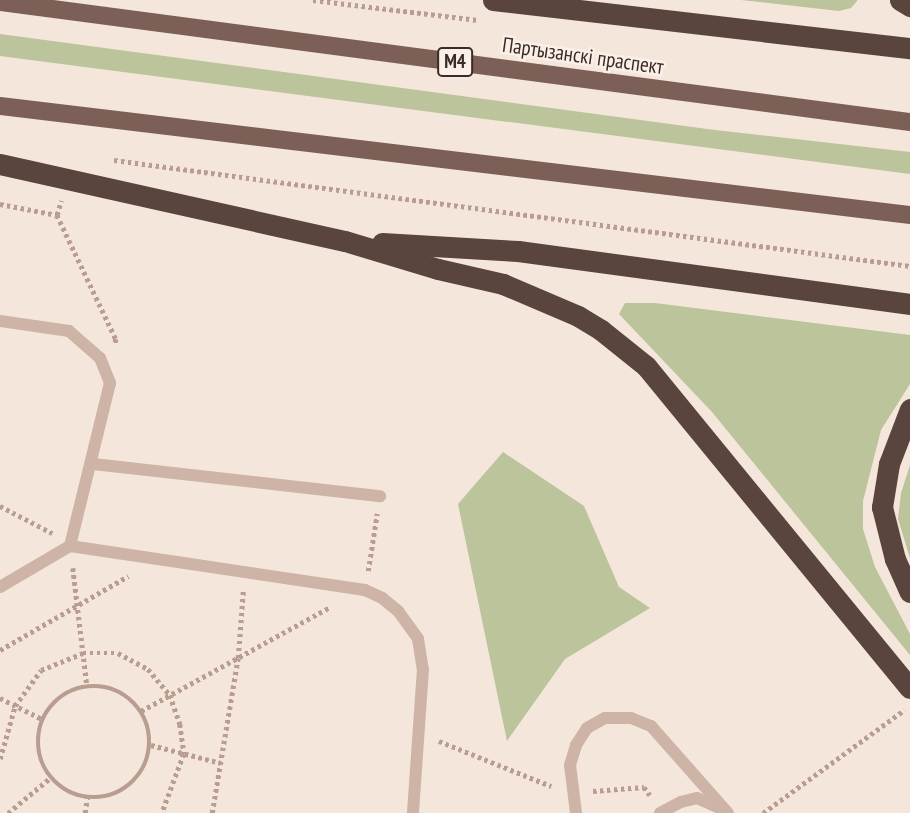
<!DOCTYPE html>
<meta charset="utf-8">
<style>
body{margin:0}
#map{position:relative;width:910px;height:813px;overflow:hidden;background:#f4e6db;font-family:"PT Sans Narrow",sans-serif}
div>[style]{position:absolute}
.green>*{inset:0;background:#bbc49a}
.path>*{height:4.5px;margin-top:-2.25px;transform-origin:0;background:repeating-linear-gradient(90deg,#b99d90 0 3.5px,transparent 0 7px)}
.path>.ring{margin:-2.25px;padding:0;box-sizing:content-box;background:none;border:4.5px solid #b99d90;border-radius:50%}
.lane>*{height:12px;margin:-6px;padding:0 6px;transform-origin:6px;border-radius:6px;background:#cdb4a6}
.primary>*{height:18px;margin:-9px;padding:0 9px;transform-origin:9px;border-radius:9px;background:#7c6057}
.highway>*{height:21px;margin:-10.5px;padding:0 10.5px;transform-origin:10.5px;border-radius:10.5px;background:#5a443e}
span{translate:-50% -50%;white-space:nowrap;text-align:center;line-height:1.15;-webkit-text-stroke:5px #fbf0e8;paint-order:stroke}
.shield-label span{padding:2px 5px;background:#fbf0e8;border:2px solid;border-radius:5px;-webkit-text-stroke-width:0}
.shield-label{font-size:19px;color:#392b27;font-weight:700}
.street-label{font-size:21px;color:#392b27}
</style>
<div id="map">
<div class="green">
<i style="clip-path:polygon(741px 0,857px 0,857px 1px,851px 8px,839px 11px)"></i>
<i style="clip-path:polygon(0 34px,715px 130px,910px 152px,910px 174px,0 56px)"></i>
<i style="clip-path:polygon(625px 303px,655px 303px,910px 335px,910px 384px,881px 430px,863px 501px,863px 529px,875px 567px,910px 634px,910px 655px,712px 412px,619px 314px)"></i>
<i style="clip-path:polygon(503px 452px,584px 506px,619px 587px,650px 608px,565px 659px,507px 741px,458px 504px)"></i>
<i style="clip-path:polygon(910px 465px,910px 558px,898px 519px,901px 493px)"></i>
</div>
<div class="path">
<i style="left:313px;top:0;width:166px;rotate:6.9deg"></i>
<i style="left:114px;top:160px;width:803px;rotate:7.59deg"></i>
<i style="left:0;top:204px;width:58px;rotate:10.9deg"></i>
<i style="left:57px;top:215px;width:15px;rotate:-74deg"></i>
<i style="left:57px;top:215px;width:137px;rotate:64.6deg"></i>
<i style="left:116px;top:339px;width:6px;rotate:99deg"></i>
<i style="left:0;top:506px;width:59px;rotate:27.4deg"></i>
<i style="left:73px;top:568px;width:119px;rotate:83.2deg"></i>
<i style="left:368px;top:571px;width:58px;rotate:-81deg"></i>
<i style="left:0;top:650px;width:148px;rotate:-30deg"></i>
<i class="ring" style="left:38px;top:686px;width:107.5px;height:107.5px"></i>
<i style="left:0;top:698px;width:47px;rotate:26.6deg"></i>
<i style="left:141px;top:711px;width:216px;rotate:-28.8deg"></i>
<i style="left:439px;top:741px;width:121px;rotate:21.9deg"></i>
<i style="left:151px;top:745px;width:72px;rotate:14.4deg"></i>
<i style="left:0;top:759px;width:55px;rotate:-74.2deg"></i>
<i style="left:15px;top:706px;width:44px;rotate:-54.2deg"></i>
<i style="left:41px;top:670px;width:45px;rotate:-22deg"></i>
<i style="left:83px;top:653px;width:35px"></i>
<i style="left:118px;top:653px;width:34px;rotate:28deg"></i>
<i style="left:148px;top:669px;width:34px;rotate:50deg"></i>
<i style="left:170px;top:695px;width:31px;rotate:71deg"></i>
<i style="left:180px;top:724px;width:30px;rotate:82deg"></i>
<i style="left:184px;top:754px;width:63px;rotate:110.4deg"></i>
<i style="left:593px;top:791px;width:51px;rotate:-4.5deg"></i>
<i style="left:644px;top:787px;width:10px;rotate:53deg"></i>
<i style="left:8px;top:813px;width:55px;rotate:-39.8deg"></i>
<i style="left:85px;top:813px;width:15px;rotate:-82deg"></i>
<i style="left:212px;top:813px;width:157px;rotate:-80.5deg"></i>
<i style="left:238px;top:658px;width:67px;rotate:-85.7deg"></i>
<i style="left:763px;top:813px;width:175px;rotate:-36.1deg"></i>
</div>
<div class="lane">
<i style="left:0;top:321px;width:70px;rotate:8.2deg"></i>
<i style="left:69px;top:331px;width:41px;rotate:41.1deg"></i>
<i style="left:100px;top:358px;width:27px;rotate:68deg"></i>
<i style="left:110px;top:383px;width:168px;rotate:103.8deg"></i>
<i style="left:93px;top:464px;width:289px;rotate:6.4deg"></i>
<i style="left:0;top:587px;width:81px;rotate:-30.4deg"></i>
<i style="left:70px;top:546px;width:298px;rotate:8.5deg"></i>
<i style="left:365px;top:590px;width:19px;rotate:25deg"></i>
<i style="left:382px;top:598px;width:21px;rotate:39deg"></i>
<i style="left:398px;top:611px;width:34px;rotate:54deg"></i>
<i style="left:418px;top:639px;width:30px;rotate:81deg"></i>
<i style="left:423px;top:669px;width:144px;rotate:94deg"></i>
<i style="left:576px;top:813px;width:48px;rotate:-97.1deg"></i>
<i style="left:570px;top:765px;width:21px;rotate:-73deg"></i>
<i style="left:576px;top:745px;width:20px;rotate:-57deg"></i>
<i style="left:587px;top:728px;width:21px;rotate:-29deg"></i>
<i style="left:605px;top:718px;width:26px"></i>
<i style="left:631px;top:718px;width:22px;rotate:22deg"></i>
<i style="left:651px;top:726px;width:116px;rotate:48.5deg"></i>
<i style="left:660px;top:813px;width:24px;rotate:-28deg"></i>
<i style="left:681px;top:802px;width:16px;rotate:-14deg"></i>
<i style="left:697px;top:798px;width:30px;rotate:24deg"></i>
</div>
<div class="primary">
<i style="left:0;top:2px;width:918px;rotate:7.51deg"></i>
<i style="left:0;top:106px;width:917px;rotate:6.83deg"></i>
</div>
<div class="highway">
<i style="left:493px;top:0;width:420px;rotate:6.6deg"></i>
<i style="left:900px;top:0;width:12px;rotate:31deg"></i>
<i style="left:0;top:164px;width:353px;rotate:12.6deg"></i>
<i style="left:345px;top:241px;width:97px;rotate:16.8deg"></i>
<i style="left:438px;top:269px;width:67px;rotate:13deg"></i>
<i style="left:503px;top:284px;width:82px;rotate:23.1deg"></i>
<i style="left:578px;top:316px;width:27px;rotate:31deg"></i>
<i style="left:601px;top:330px;width:58px;rotate:38.7deg"></i>
<i style="left:646px;top:366px;width:416px;rotate:50.7deg"></i>
<i style="left:382px;top:243px;width:136px;rotate:3.4deg"></i>
<i style="left:518px;top:251px;width:396px;rotate:7.7deg"></i>
<i style="left:910px;top:409px;width:59px;rotate:110.9deg"></i>
<i style="left:889px;top:464px;width:44px;rotate:99.2deg"></i>
<i style="left:882px;top:507px;width:54px;rotate:76deg"></i>
<i style="left:895px;top:559px;width:36px;rotate:66deg"></i>
</div>
<div class="shield-label">
<span style="left:455px;top:62px">М4</span>
</div>
<div class="street-label">
<span style="left:583px;top:56px;rotate:8deg">Партызанскі праспект</span>
</div>
</div>
